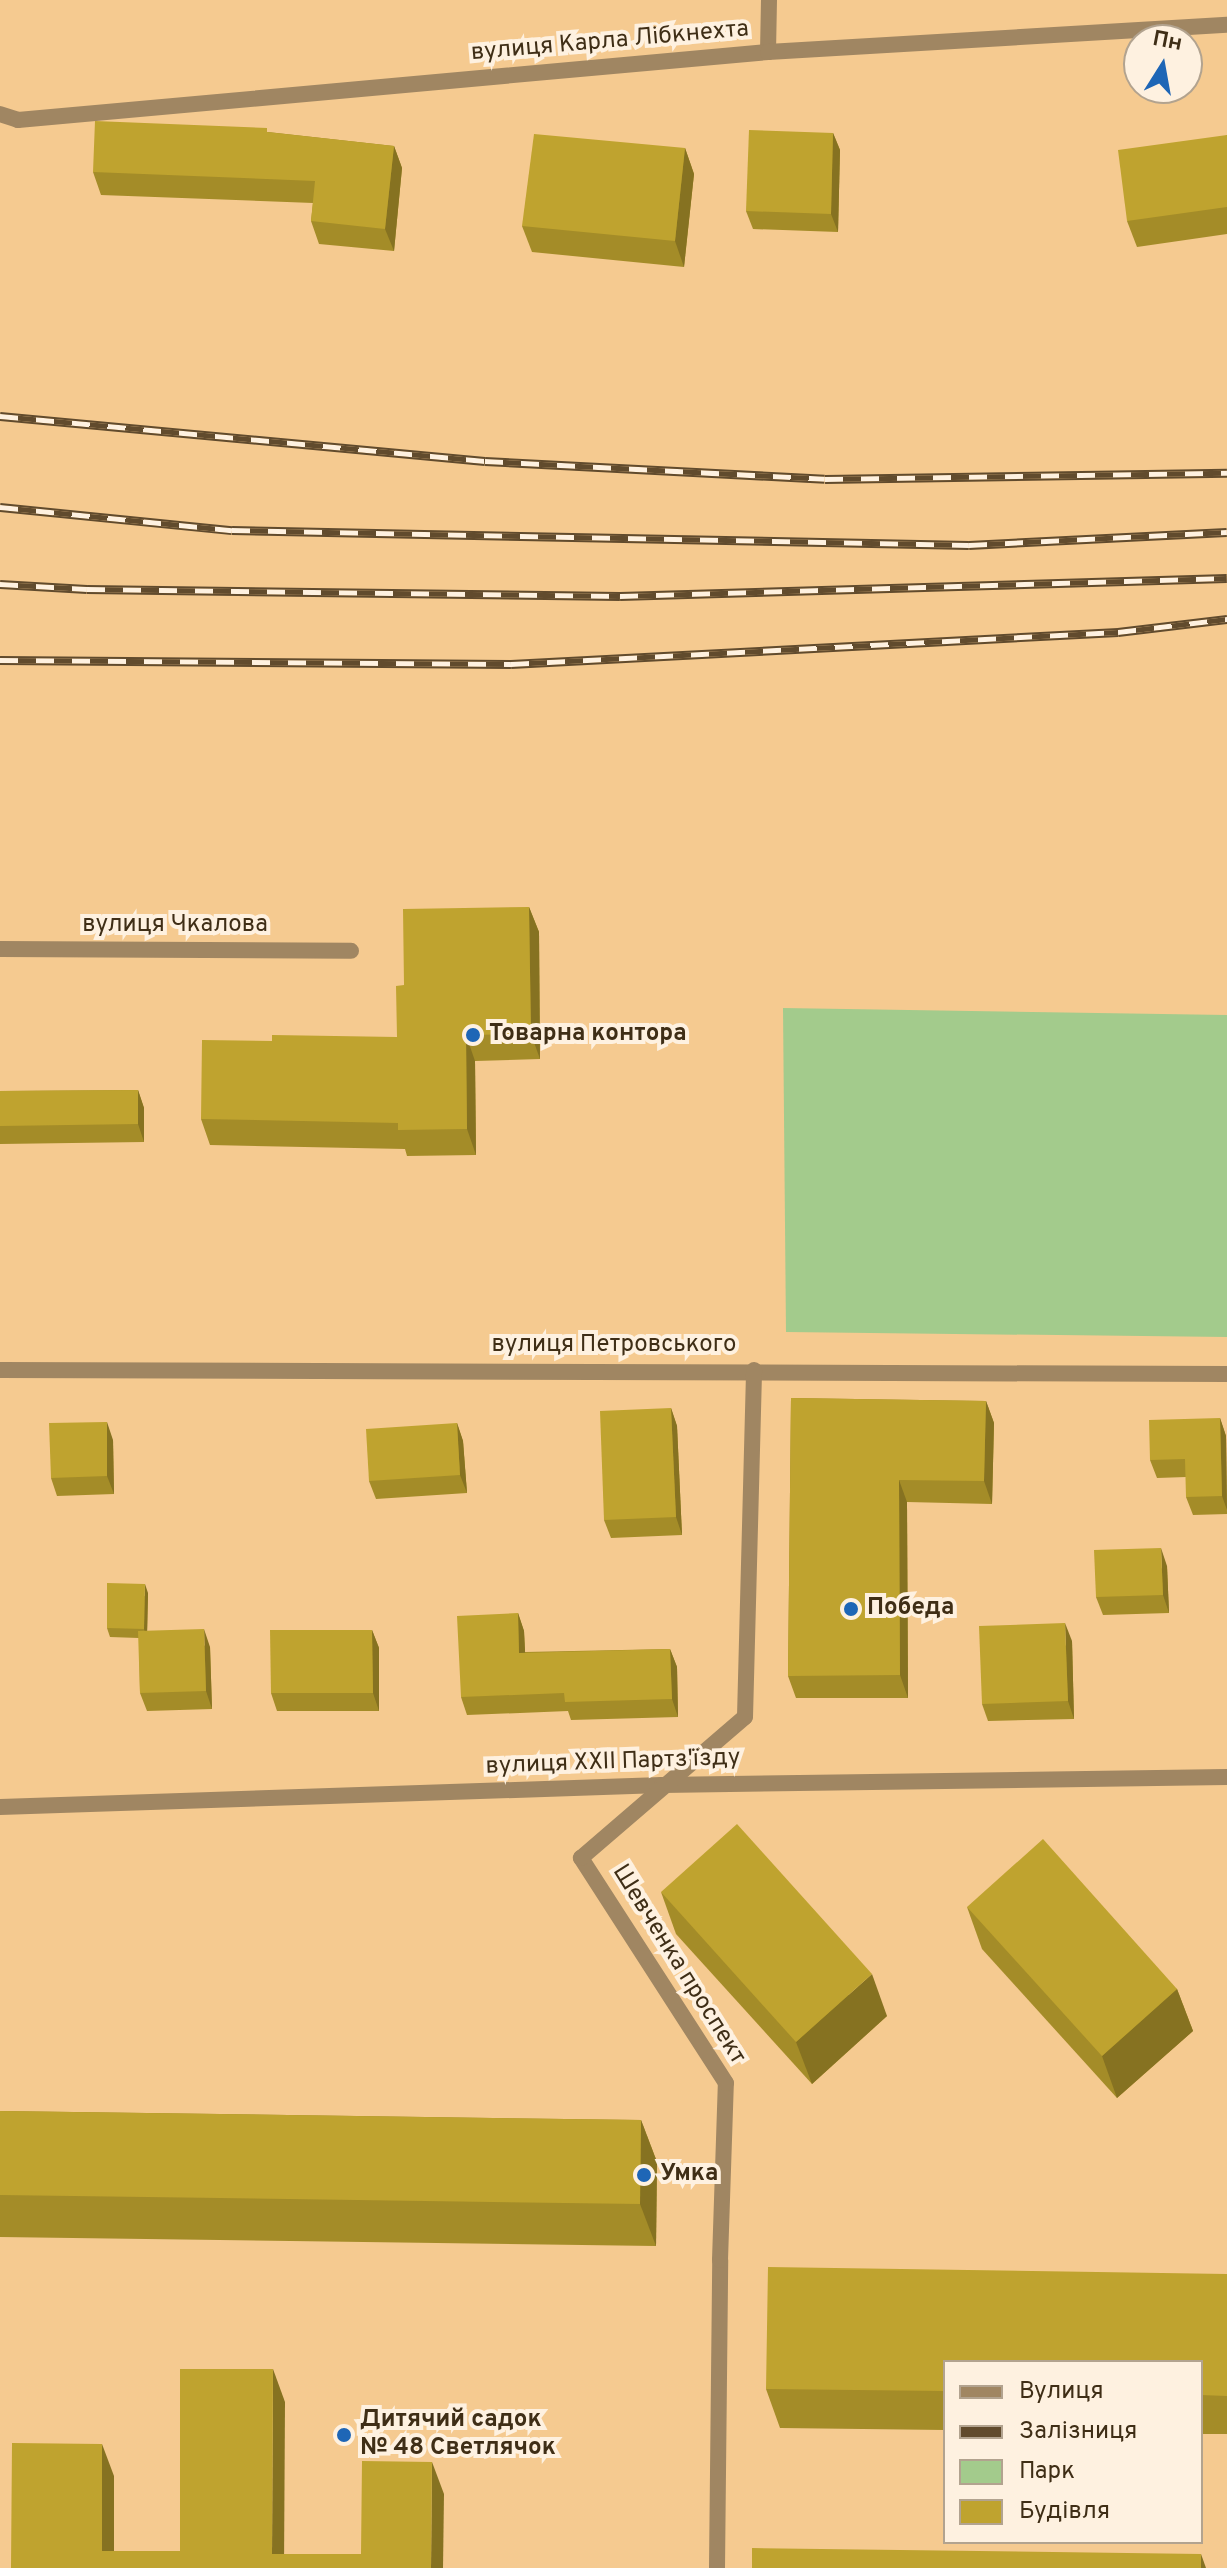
<!DOCTYPE html>
<meta charset="utf-8">
<style>
body{margin:0}
#map{position:relative;width:1227px;height:2568px;overflow:hidden;background:#f5ca90;font-family:Overpass,sans-serif}
div>[style]{position:absolute}
.green>*{inset:0;background:#a3cb8c}
.street>*{height:16px;margin:-8px;padding:0 8px;transform-origin:8px;border-radius:8px;background:#a08662}
.rail>*{height:9px;margin-top:-4.5px;transform-origin:0;background:repeating-linear-gradient(90deg,#fef1e0 0 18px,#614b2d 0 36px);box-sizing:border-box;border-block:2px solid #614b2d}
.wall>*{inset:0;background:#a48c28}
.shaded-wall>*{inset:0;background:#867221}
.building>*{inset:0;background:#bfa32f}
.dots>*{width:22px;height:22px;translate:-50% -50%;box-sizing:border-box;border:4px solid #fef1e0;border-radius:50%}
span{translate:-50% -50%;white-space:nowrap;text-align:center;line-height:1.15;-webkit-text-stroke:8px #fef1e0;paint-order:stroke}
.street-label{font-size:24px;color:#3f2e16}
.poi-label{font-size:24px;color:#3f2e16;font-weight:700}
.left{translate:0 -50%;text-align:left}
.legend{position:absolute;left:943px;top:2360px;width:260px;height:184px;box-sizing:border-box;background:#fef1e0;border:2px solid #b2a38f;margin:0;padding:10px 14px;list-style:none;font-size:24px;color:#3f2e16}
.legend li{display:flex;align-items:center;gap:16px;height:40px}
.legend b{width:40px;border:2px solid #b2a38f}
.north{position:absolute;left:1123px;top:24px;width:80px;height:80px;box-sizing:border-box;background:#fef1e0;border:2px solid #b2a38f;border-radius:50%;rotate:11deg;font-size:22px;font-weight:700;line-height:32px;text-align:center;color:#3f2e16}
.north::after{content:'';display:block;margin:auto;width:28px;height:36px;background:#1e66b6;clip-path:polygon(50% 0,100% 100%,50% 72%,0 100%)}
</style>
<div id="map">
<div class="green">
<i style="clip-path:polygon(783px 1008px,1227px 1015px,1227px 1337px,786px 1332px)"></i>
</div>
<div class="street">
<i style="left:768px;top:52px;width:52px;rotate:-88.9deg"></i>
<i style="left:0;top:114px;width:19px;rotate:18deg"></i>
<i style="left:18px;top:120px;width:753px;rotate:-5.18deg"></i>
<i style="left:768px;top:52px;width:460px;rotate:-3.4deg"></i>
<i style="left:0;top:949px;width:351px;rotate:0.3deg"></i>
<i style="left:0;top:1370px;width:1227px;rotate:0.19deg"></i>
<i style="left:0;top:1807px;width:662px;rotate:-1.9deg"></i>
<i style="left:662px;top:1785px;width:565px;rotate:-0.81deg"></i>
<i style="left:717px;top:2568px;width:308px;rotate:-89.4deg"></i>
<i style="left:720px;top:2260px;width:177px;rotate:-88.1deg"></i>
<i style="left:726px;top:2083px;width:268px;rotate:-122.8deg"></i>
<i style="left:581px;top:1858px;width:216px;rotate:-40.7deg"></i>
<i style="left:745px;top:1717px;width:347px;rotate:-88.5deg"></i>
</div>
<div class="rail">
<i style="left:0;top:416px;width:487px;rotate:5.3deg"></i>
<i style="left:485px;top:461px;width:340px;rotate:3deg"></i>
<i style="left:825px;top:479px;width:402px;rotate:-0.9deg"></i>
<i style="left:0;top:507px;width:233px;rotate:5.7deg"></i>
<i style="left:232px;top:530px;width:737px;rotate:1.17deg"></i>
<i style="left:969px;top:545px;width:258px;rotate:-2.9deg"></i>
<i style="left:0;top:584px;width:87px;rotate:3.3deg"></i>
<i style="left:87px;top:589px;width:533px;rotate:0.75deg"></i>
<i style="left:620px;top:596px;width:607px;rotate:-1.7deg"></i>
<i style="left:0;top:660px;width:511px;rotate:0.45deg"></i>
<i style="left:511px;top:664px;width:608px;rotate:-3.02deg"></i>
<i style="left:1118px;top:632px;width:110px;rotate:-6.8deg"></i>
</div>
<div class="wall">
<i style="clip-path:polygon(268px 132px,394px 146px,402px 168px,394px 251px,319px 244px,311px 221px,313px 203px,101px 195px,93px 172px)"></i>
<i style="clip-path:polygon(833px 133px,840px 150px,838px 232px,753px 229px,746px 211px)"></i>
<i style="clip-path:polygon(1227px 135px,1227px 234px,1137px 247px,1127px 221px)"></i>
<i style="clip-path:polygon(685px 148px,694px 174px,684px 267px,532px 252px,522px 226px)"></i>
<i style="clip-path:polygon(529px 907px,539px 932px,540px 1059px,475px 1061px,476px 1155px,407px 1156px,405px 1149px,210px 1145px,201px 1119px,397px 1037px,404px 985px)"></i>
<i style="clip-path:polygon(138px 1090px,144px 1108px,144px 1142px,0 1144px,0 1091px)"></i>
<i style="clip-path:polygon(791px 1398px,986px 1401px,994px 1423px,992px 1504px,907px 1502px,908px 1698px,796px 1698px,788px 1676px)"></i>
<i style="clip-path:polygon(671px 1408px,677px 1426px,682px 1535px,611px 1538px,604px 1520px)"></i>
<i style="clip-path:polygon(1220px 1418px,1226px 1436px,1227px 1514px,1193px 1515px,1186px 1497px,1186px 1477px,1157px 1478px,1150px 1460px)"></i>
<i style="clip-path:polygon(457px 1423px,463px 1441px,467px 1493px,376px 1499px,369px 1481px)"></i>
<i style="clip-path:polygon(113px 1440px,114px 1494px,57px 1496px,51px 1478px)"></i>
<i style="clip-path:polygon(1167px 1566px,1169px 1613px,1103px 1615px,1096px 1597px)"></i>
<i style="clip-path:polygon(148px 1593px,147px 1631px,210px 1647px,212px 1709px,147px 1711px,140px 1693px,139px 1638px,110px 1637px,107px 1628px)"></i>
<i style="clip-path:polygon(518px 1613px,524px 1631px,525px 1652px,670px 1649px,677px 1667px,678px 1717px,571px 1720px,568px 1711px,467px 1715px,461px 1697px)"></i>
<i style="clip-path:polygon(372px 1630px,379px 1648px,379px 1711px,277px 1711px,271px 1693px)"></i>
<i style="clip-path:polygon(1072px 1641px,1074px 1719px,988px 1721px,982px 1704px)"></i>
<i style="clip-path:polygon(661px 1892px,887px 2016px,812px 2084px,676px 1934px)"></i>
<i style="clip-path:polygon(967px 1907px,1177px 1989px,1193px 2031px,1117px 2098px,982px 1949px)"></i>
<i style="clip-path:polygon(0 2111px,641px 2120px,657px 2162px,656px 2246px,0 2237px)"></i>
<i style="clip-path:polygon(1227px 2274px,1227px 2434px,1201px 2434px,1201px 2362px,945px 2362px,945px 2430px,780px 2428px,766px 2389px)"></i>
</div>
<div class="shaded-wall">
<i style="clip-path:polygon(833px 133px,840px 150px,838px 232px,831px 214px)"></i>
<i style="clip-path:polygon(394px 146px,402px 168px,394px 251px,385px 229px)"></i>
<i style="clip-path:polygon(685px 148px,694px 174px,684px 267px,675px 241px)"></i>
<i style="clip-path:polygon(529px 907px,539px 932px,540px 1059px,531px 1034px)"></i>
<i style="clip-path:polygon(466px 1035px,475px 1061px,476px 1155px,467px 1129px)"></i>
<i style="clip-path:polygon(138px 1090px,144px 1108px,144px 1142px,138px 1124px)"></i>
<i style="clip-path:polygon(986px 1401px,994px 1423px,992px 1504px,984px 1481px)"></i>
<i style="clip-path:polygon(671px 1408px,677px 1426px,682px 1535px,676px 1517px)"></i>
<i style="clip-path:polygon(1220px 1418px,1226px 1436px,1227px 1510px,1222px 1496px)"></i>
<i style="clip-path:polygon(107px 1422px,113px 1440px,114px 1494px,107px 1476px)"></i>
<i style="clip-path:polygon(457px 1423px,463px 1441px,467px 1493px,460px 1475px)"></i>
<i style="clip-path:polygon(899px 1480px,907px 1502px,908px 1698px,900px 1675px)"></i>
<i style="clip-path:polygon(1161px 1548px,1167px 1566px,1169px 1613px,1163px 1595px)"></i>
<i style="clip-path:polygon(145px 1584px,148px 1593px,147px 1639px,144px 1629px)"></i>
<i style="clip-path:polygon(518px 1613px,524px 1631px,526px 1670px,519px 1653px)"></i>
<i style="clip-path:polygon(1065px 1623px,1072px 1641px,1074px 1719px,1068px 1701px)"></i>
<i style="clip-path:polygon(204px 1629px,210px 1647px,212px 1709px,206px 1691px)"></i>
<i style="clip-path:polygon(372px 1630px,379px 1648px,379px 1711px,373px 1693px)"></i>
<i style="clip-path:polygon(670px 1649px,677px 1667px,678px 1717px,672px 1699px)"></i>
<i style="clip-path:polygon(872px 1974px,887px 2016px,812px 2084px,796px 2042px)"></i>
<i style="clip-path:polygon(1177px 1989px,1193px 2031px,1117px 2098px,1102px 2056px)"></i>
<i style="clip-path:polygon(641px 2120px,657px 2162px,656px 2246px,640px 2204px)"></i>
<i style="clip-path:polygon(273px 2369px,285px 2402px,284px 2568px,272px 2554px)"></i>
<i style="clip-path:polygon(102px 2444px,114px 2476px,114px 2568px,102px 2551px)"></i>
<i style="clip-path:polygon(432px 2462px,444px 2494px,443px 2568px,431px 2568px)"></i>
<i style="clip-path:polygon(1201px 2554px,1206px 2568px,1201px 2568px)"></i>
</div>
<div class="building">
<i style="clip-path:polygon(95px 121px,267px 128px,267px 132px,394px 146px,385px 229px,311px 221px,315px 181px,93px 172px)"></i>
<i style="clip-path:polygon(749px 130px,833px 133px,831px 214px,746px 211px)"></i>
<i style="clip-path:polygon(534px 134px,685px 148px,675px 241px,522px 226px)"></i>
<i style="clip-path:polygon(1227px 135px,1227px 207px,1127px 221px,1118px 150px)"></i>
<i style="clip-path:polygon(529px 907px,531px 1034px,466px 1035px,467px 1129px,398px 1130px,398px 1123px,201px 1119px,202px 1040px,272px 1041px,272px 1035px,397px 1037px,396px 986px,404px 985px,403px 909px)"></i>
<i style="clip-path:polygon(138px 1090px,138px 1124px,0 1126px,0 1091px)"></i>
<i style="clip-path:polygon(791px 1398px,986px 1401px,984px 1481px,899px 1480px,900px 1675px,788px 1676px)"></i>
<i style="clip-path:polygon(671px 1408px,676px 1517px,604px 1520px,600px 1411px)"></i>
<i style="clip-path:polygon(1220px 1418px,1222px 1496px,1186px 1497px,1185px 1459px,1150px 1460px,1149px 1420px)"></i>
<i style="clip-path:polygon(107px 1422px,107px 1476px,51px 1478px,49px 1423px)"></i>
<i style="clip-path:polygon(457px 1423px,460px 1475px,369px 1481px,366px 1429px)"></i>
<i style="clip-path:polygon(1161px 1548px,1163px 1595px,1096px 1597px,1094px 1550px)"></i>
<i style="clip-path:polygon(107px 1583px,145px 1584px,144px 1629px,107px 1628px)"></i>
<i style="clip-path:polygon(518px 1613px,519px 1653px,670px 1649px,672px 1699px,565px 1702px,564px 1693px,461px 1697px,457px 1616px)"></i>
<i style="clip-path:polygon(1065px 1623px,1068px 1701px,982px 1704px,979px 1626px)"></i>
<i style="clip-path:polygon(204px 1629px,206px 1691px,140px 1693px,138px 1631px)"></i>
<i style="clip-path:polygon(270px 1630px,372px 1630px,373px 1693px,271px 1693px)"></i>
<i style="clip-path:polygon(737px 1824px,872px 1974px,796px 2042px,661px 1892px)"></i>
<i style="clip-path:polygon(1043px 1839px,1177px 1989px,1102px 2056px,967px 1907px)"></i>
<i style="clip-path:polygon(0 2111px,641px 2120px,640px 2204px,0 2195px)"></i>
<i style="clip-path:polygon(768px 2267px,1227px 2274px,1227px 2396px,1201px 2395px,1201px 2362px,945px 2362px,945px 2391px,766px 2389px)"></i>
<i style="clip-path:polygon(180px 2369px,273px 2369px,272px 2554px,361px 2554px,362px 2461px,432px 2462px,431px 2568px,11px 2568px,12px 2443px,102px 2444px,102px 2551px,180px 2551px)"></i>
<i style="clip-path:polygon(752px 2548px,1201px 2554px,1201px 2568px,752px 2568px)"></i>
</div>
<div class="dots">
<i style="left:473px;top:1035px;background:#1e66b6"></i>
<i style="left:851px;top:1609px;background:#1e66b6"></i>
<i style="left:644px;top:2175px;background:#1e66b6"></i>
<i style="left:344px;top:2435px;background:#1e66b6"></i>
</div>
<div class="street-label">
<span style="left:610px;top:42px;rotate:-5deg">вулиця Карла Лібкнехта</span>
<span style="left:175px;top:926px">вулиця Чкалова</span>
<span style="left:614px;top:1346px">вулиця Петровського</span>
<span style="left:613px;top:1763px;rotate:-2deg">вулиця XXII Партз'їзду</span>
<span style="left:678px;top:1965px;rotate:58deg">Шевченка проспект</span>
</div>
<div class="poi-label">
<span class="left" style="left:489px;top:1035px">Товарна контора</span>
<span class="left" style="left:867px;top:1609px">Победа</span>
<span class="left" style="left:660px;top:2175px">Умка</span>
<span class="left" style="left:360px;top:2435px">Дитячий садок<br>№ 48 Светлячок</span>
</div>
<ul class="legend">
<li><b style="height:10px;background:#a08662"></b>Вулиця</li>
<li><b style="height:10px;background:#614b2d"></b>Залізниця</li>
<li><b style="height:22px;background:#a3cb8c"></b>Парк</li>
<li><b style="height:22px;background:#bfa32f"></b>Будівля</li>
</ul>
<div class="north">Пн</div>
</div>
